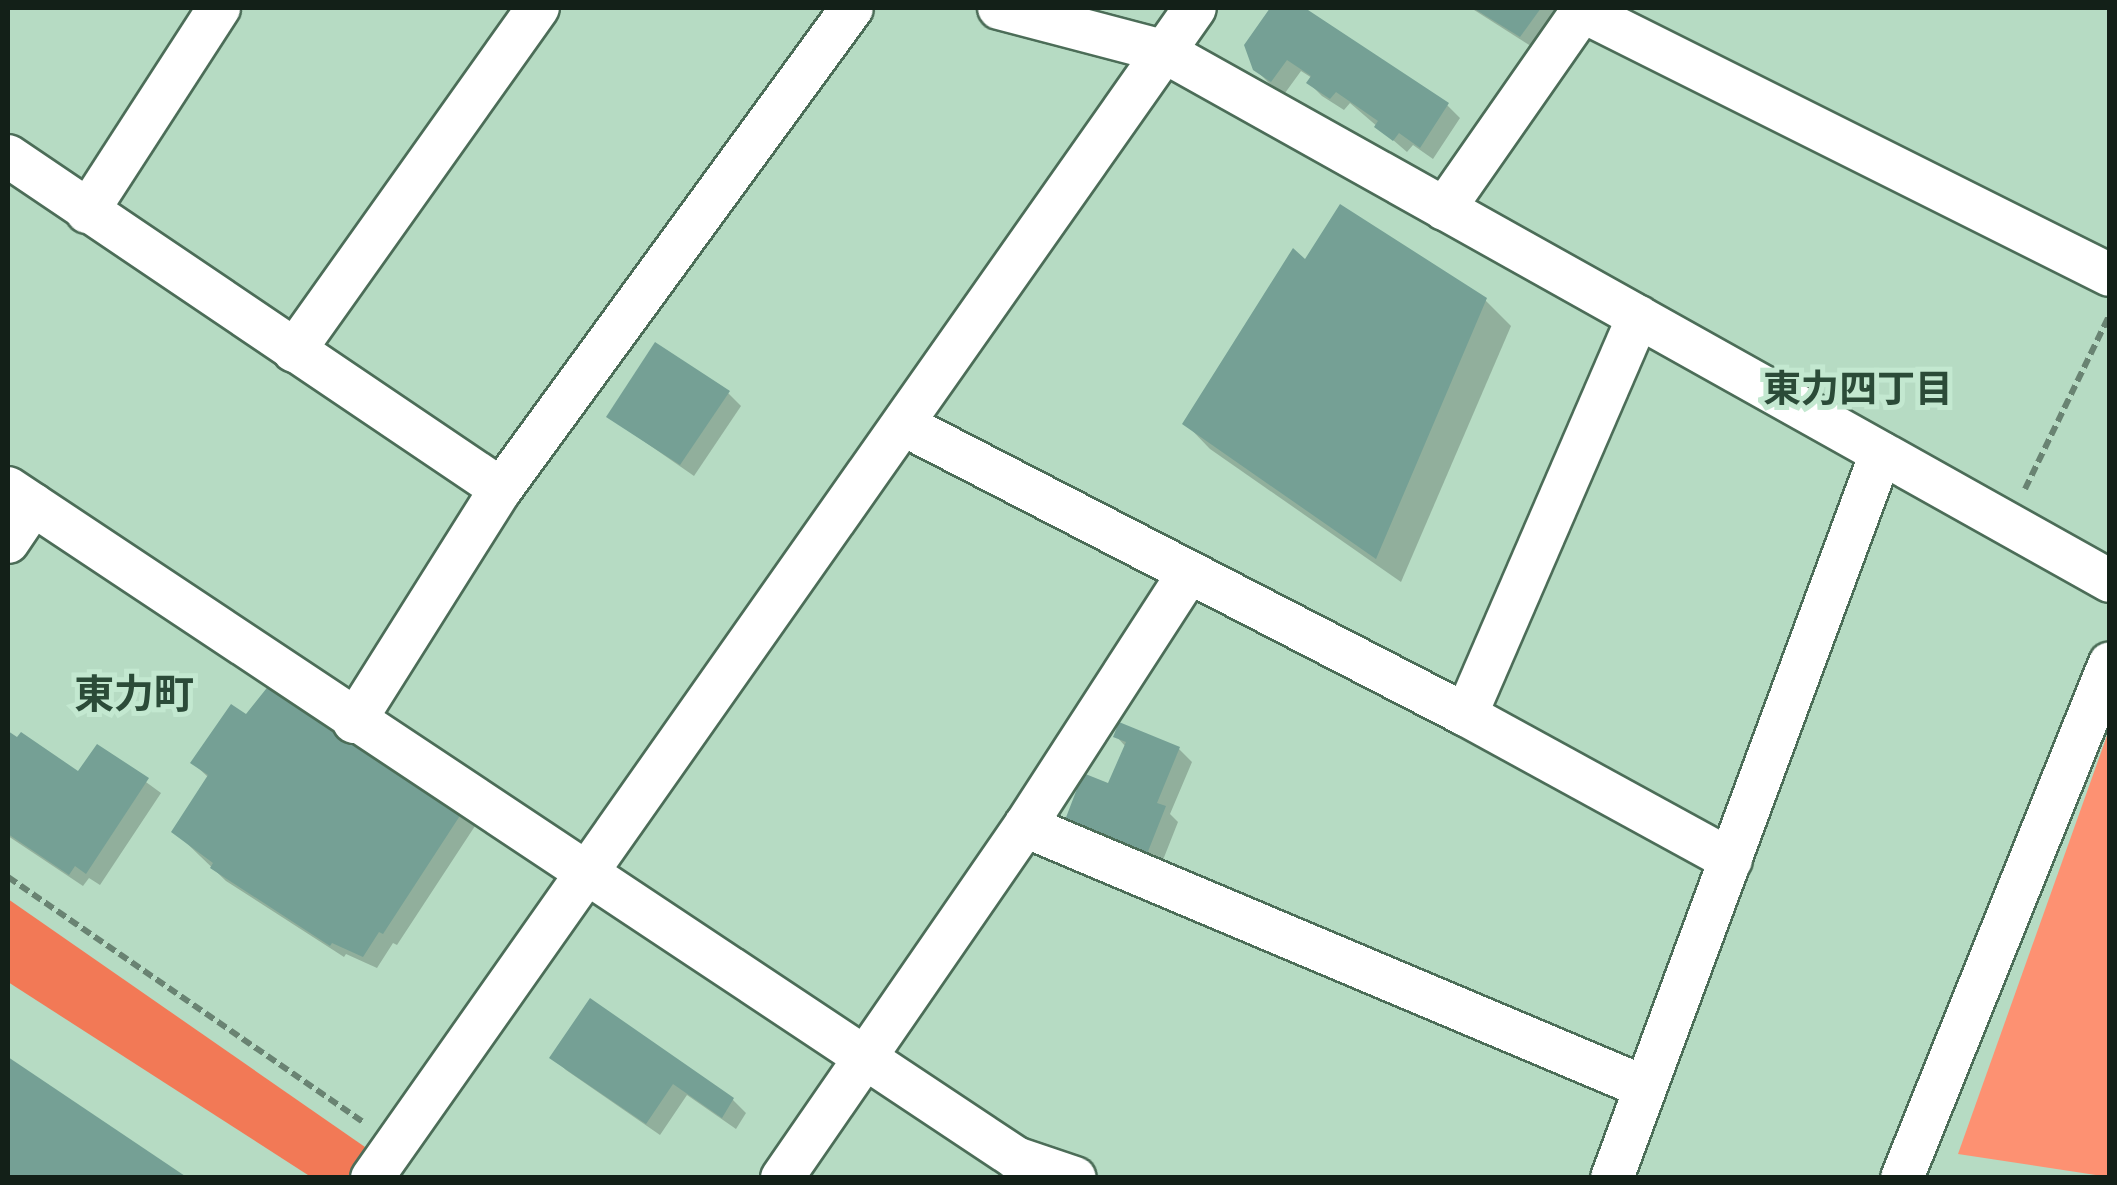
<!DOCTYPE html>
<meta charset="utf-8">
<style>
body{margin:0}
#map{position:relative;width:2117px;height:1185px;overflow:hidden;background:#b6dbc3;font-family:"Work Sans","Noto Sans JP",sans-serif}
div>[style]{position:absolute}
.green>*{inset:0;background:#fd9172}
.forest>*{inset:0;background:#f27956}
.shadow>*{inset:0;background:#0003}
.building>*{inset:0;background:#75a095}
.path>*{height:6px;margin-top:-3px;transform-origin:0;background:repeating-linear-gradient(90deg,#698372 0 10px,transparent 0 15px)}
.roads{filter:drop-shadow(2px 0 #4c6d58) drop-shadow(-2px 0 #4c6d58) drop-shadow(0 2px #4c6d58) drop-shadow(0 -2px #4c6d58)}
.minor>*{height:42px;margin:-21px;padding:0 21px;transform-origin:21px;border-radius:21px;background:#fff}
span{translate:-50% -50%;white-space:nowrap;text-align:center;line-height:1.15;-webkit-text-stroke:10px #c3e8d0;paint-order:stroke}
.neighbourhood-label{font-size:38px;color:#2b4b38;font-weight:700}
.quarter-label{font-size:40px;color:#2b4b38;font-weight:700}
.frame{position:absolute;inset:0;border:10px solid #132018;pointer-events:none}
</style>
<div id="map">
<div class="green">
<i style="clip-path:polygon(2109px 730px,2109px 1177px,1958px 1154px)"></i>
</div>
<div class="forest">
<i style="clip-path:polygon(8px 899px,365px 1147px,348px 1177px,311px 1177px,8px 982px)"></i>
</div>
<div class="shadow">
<i style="clip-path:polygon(1273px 8px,1301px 8px,1447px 105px,1460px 118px,1433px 159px,1413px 145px,1407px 152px,1350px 103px,1344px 110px,1322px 96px,1309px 83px,1312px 78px,1301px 71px,1285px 93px,1269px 83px,1255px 69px,1247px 45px)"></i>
<i style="clip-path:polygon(1471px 8px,1563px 8px,1534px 48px)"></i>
<i style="clip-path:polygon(1305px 263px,1485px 300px,1511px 326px,1401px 582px,1210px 449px,1185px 423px)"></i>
<i style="clip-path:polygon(728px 393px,741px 406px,694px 476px,609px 417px)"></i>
<i style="clip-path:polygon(334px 715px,325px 729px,462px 813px,475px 826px,397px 945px,393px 943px,377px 968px,346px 954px,344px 957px,226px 881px,174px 831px,209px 778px,193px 763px,246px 718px)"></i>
<i style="clip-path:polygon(8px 734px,78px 775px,98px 747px,161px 793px,100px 885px,89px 878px,83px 886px,8px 836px)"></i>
<i style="clip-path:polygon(1116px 736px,1179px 749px,1192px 762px,1170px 814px,1178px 822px,1161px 865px,1081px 833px,1110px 787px,1126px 747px)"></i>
<i style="clip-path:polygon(591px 1002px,733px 1100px,746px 1113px,736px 1129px,687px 1095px,660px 1135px,566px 1070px,553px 1057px)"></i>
<i style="clip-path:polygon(8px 1060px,184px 1178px,8px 1178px)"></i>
</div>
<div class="building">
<i style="clip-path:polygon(1270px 8px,1305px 8px,1449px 103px,1420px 148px,1399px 133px,1393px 141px,1374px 127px,1378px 121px,1336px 92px,1330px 99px,1306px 83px,1311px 76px,1287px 60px,1271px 82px,1253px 70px,1244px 45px)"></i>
<i style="clip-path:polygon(1473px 8px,1541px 8px,1520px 37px)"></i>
<i style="clip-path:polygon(1340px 204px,1487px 298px,1376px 559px,1182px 424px,1293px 248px,1305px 259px)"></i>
<i style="clip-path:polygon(655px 342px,730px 391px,680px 465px,606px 417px)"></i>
<i style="clip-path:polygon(270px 684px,323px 700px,311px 717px,463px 811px,383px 934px,379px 932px,363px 957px,332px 943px,330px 946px,210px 868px,213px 863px,171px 832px,208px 775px,190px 763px,231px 704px,246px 714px)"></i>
<i style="clip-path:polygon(1119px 722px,1180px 747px,1157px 803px,1166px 806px,1147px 854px,1065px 820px,1083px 773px,1108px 783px,1126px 742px,1113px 737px)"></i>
<i style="clip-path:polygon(8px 731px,17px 737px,21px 732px,78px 771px,97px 744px,149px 778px,86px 874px,75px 866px,69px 875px,8px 834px)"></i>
<i style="clip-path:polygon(590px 998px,734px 1098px,722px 1118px,673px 1084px,646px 1124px,549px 1058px)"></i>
<i style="clip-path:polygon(8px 1057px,188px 1178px,8px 1178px)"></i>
</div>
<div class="path">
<i style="left:2025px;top:489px;width:195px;rotate:-64.1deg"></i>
<i style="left:8px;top:877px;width:434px;rotate:34.6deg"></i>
</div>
<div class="roads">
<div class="minor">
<i style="left:999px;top:8px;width:170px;rotate:14.7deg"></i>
<i style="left:1163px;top:51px;width:1085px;rotate:29.23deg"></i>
<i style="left:1582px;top:11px;width:590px;rotate:26.57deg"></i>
<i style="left:8px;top:156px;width:595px;rotate:34.04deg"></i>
<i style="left:1444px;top:209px;width:245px;rotate:-55.1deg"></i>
<i style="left:87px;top:212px;width:243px;rotate:-57.1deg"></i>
<i style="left:294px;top:351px;width:421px;rotate:-54.6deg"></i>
<i style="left:904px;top:425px;width:632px;rotate:27.29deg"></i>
<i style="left:1466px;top:715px;width:302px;rotate:28.7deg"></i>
<i style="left:8px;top:488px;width:1210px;rotate:33.61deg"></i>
<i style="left:1016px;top:1158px;width:62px;rotate:18.7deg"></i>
<i style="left:8px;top:542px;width:45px;rotate:-56deg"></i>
<i style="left:1466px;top:715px;width:434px;rotate:-66.6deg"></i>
<i style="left:354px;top:722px;width:275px;rotate:-57.8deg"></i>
<i style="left:501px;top:489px;width:595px;rotate:-53.88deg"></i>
<i style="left:1025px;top:826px;width:672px;rotate:22.86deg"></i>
<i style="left:372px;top:1178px;width:1430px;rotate:-54.88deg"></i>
<i style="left:782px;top:1178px;width:428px;rotate:-55.4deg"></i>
<i style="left:1025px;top:826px;width:300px;rotate:-57.1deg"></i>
<i style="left:1612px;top:1178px;width:773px;rotate:-69.64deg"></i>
<i style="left:1902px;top:1178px;width:555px;rotate:-68.01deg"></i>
</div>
</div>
<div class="neighbourhood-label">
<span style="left:1858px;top:390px">東力四丁目</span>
</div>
<div class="quarter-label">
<span style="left:134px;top:695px">東力町</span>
</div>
<div class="frame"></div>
</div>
